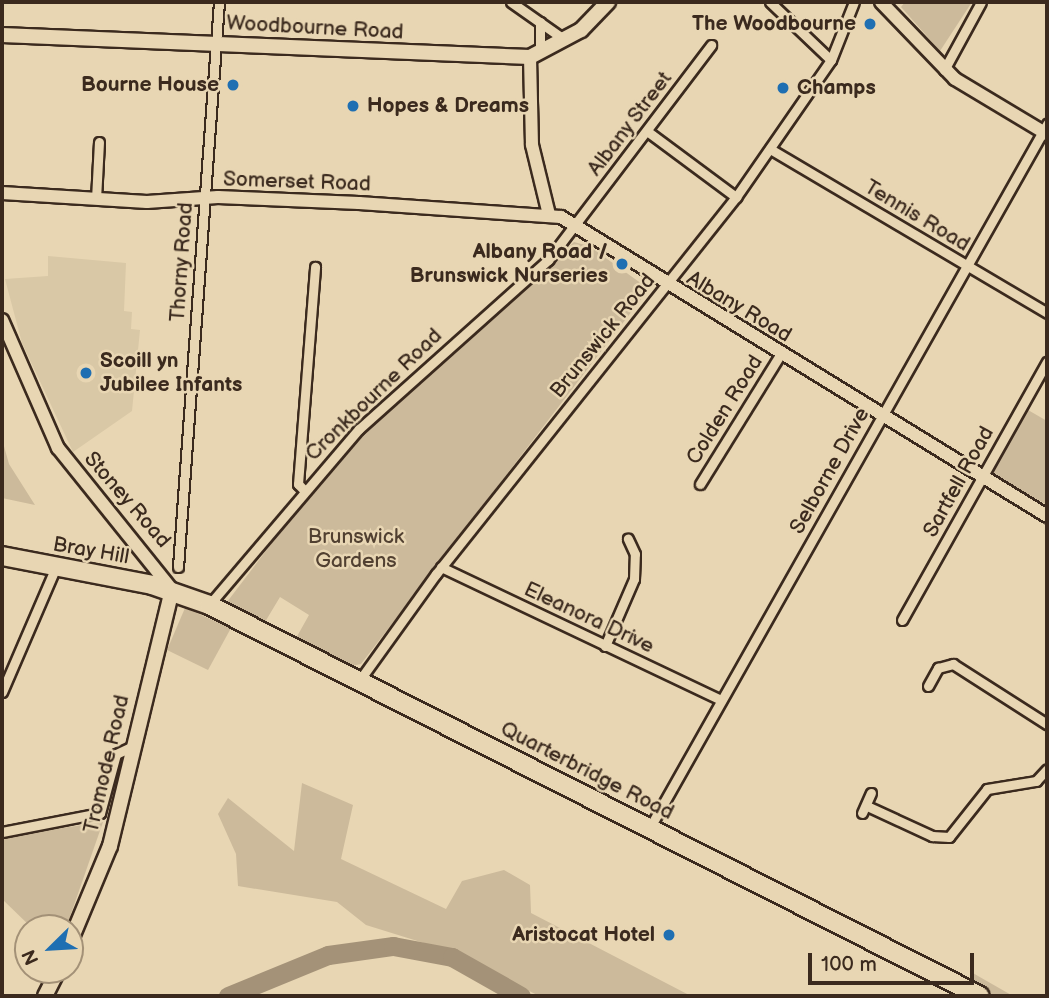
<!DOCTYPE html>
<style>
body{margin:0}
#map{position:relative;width:1049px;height:998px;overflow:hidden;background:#e8d6b3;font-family:"Balsamiq Sans",sans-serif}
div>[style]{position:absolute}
.built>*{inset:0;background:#d9c8a6}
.green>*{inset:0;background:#ccba9b}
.river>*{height:19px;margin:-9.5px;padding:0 9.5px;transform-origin:9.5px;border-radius:9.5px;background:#a49278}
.roads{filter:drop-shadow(2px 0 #3b2a1e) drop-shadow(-2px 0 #3b2a1e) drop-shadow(0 2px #3b2a1e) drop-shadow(0 -2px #3b2a1e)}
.street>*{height:9px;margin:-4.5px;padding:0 4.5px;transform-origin:4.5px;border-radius:4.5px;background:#e8d6b3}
.secondary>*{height:12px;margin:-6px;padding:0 6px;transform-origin:6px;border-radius:6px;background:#e8d6b3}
.primary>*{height:14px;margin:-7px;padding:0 7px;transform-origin:7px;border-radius:7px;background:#e8d6b3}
.highway>*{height:18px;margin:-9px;padding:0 9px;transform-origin:9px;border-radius:9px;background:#e8d6b3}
.dots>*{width:19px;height:19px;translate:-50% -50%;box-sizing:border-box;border:4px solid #e8d6b3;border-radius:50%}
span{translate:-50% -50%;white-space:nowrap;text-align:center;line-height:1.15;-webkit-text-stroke:5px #e8d6b3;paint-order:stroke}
.poi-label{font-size:21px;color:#3b2a1e;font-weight:700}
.right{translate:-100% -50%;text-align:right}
.left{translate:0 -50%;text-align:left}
.street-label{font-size:21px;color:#3b2a1e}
.park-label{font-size:21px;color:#514031}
.frame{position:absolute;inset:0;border:4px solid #3b2a1e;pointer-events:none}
.north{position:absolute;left:14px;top:914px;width:70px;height:70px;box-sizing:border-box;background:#e8d6b3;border:2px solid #a39177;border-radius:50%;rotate:246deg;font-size:19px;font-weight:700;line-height:28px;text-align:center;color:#3b2a1e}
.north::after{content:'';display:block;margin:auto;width:24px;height:32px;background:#1f6fb2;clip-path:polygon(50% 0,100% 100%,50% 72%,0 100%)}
.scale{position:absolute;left:808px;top:953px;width:166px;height:32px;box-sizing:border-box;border:4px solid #3b2a1e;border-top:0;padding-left:9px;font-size:21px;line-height:24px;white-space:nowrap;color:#3b2a1e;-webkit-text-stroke:5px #e8d6b3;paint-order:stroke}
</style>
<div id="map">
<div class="built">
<i style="clip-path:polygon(48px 256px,126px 263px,124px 311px,132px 312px,131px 329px,140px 330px,132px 411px,73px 452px,22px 343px,5px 279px,48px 276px)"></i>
</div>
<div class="green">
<i style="clip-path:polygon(905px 2px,972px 2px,940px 51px,901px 7px)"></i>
<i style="clip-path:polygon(574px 242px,589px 246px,649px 289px,361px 664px,346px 667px,295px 640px,309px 615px,280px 597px,265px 622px,227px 602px,326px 472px,411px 387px)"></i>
<i style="clip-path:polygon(1028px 410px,1047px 421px,1047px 505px,992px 474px)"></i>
<i style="clip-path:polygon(2px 439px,9px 464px,35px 505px,2px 498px)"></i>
<i style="clip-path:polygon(185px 608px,231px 628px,208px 670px,167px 650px)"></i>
<i style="clip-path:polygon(302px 783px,353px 805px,341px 859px,446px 909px,462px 881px,504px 870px,530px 885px,531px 913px,691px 996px,539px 996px,456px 953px,366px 925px,337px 902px,238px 886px,236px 854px,218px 814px,228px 798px,294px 851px)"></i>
<i style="clip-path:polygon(103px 822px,66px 928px,32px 928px,2px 899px,2px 837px)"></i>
<i style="clip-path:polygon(973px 973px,978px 976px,1013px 996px,990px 996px,967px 984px)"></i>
</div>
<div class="river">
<i style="left:228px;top:996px;width:108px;rotate:-22.3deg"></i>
<i style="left:328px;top:955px;width:66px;rotate:-7.9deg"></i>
<i style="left:393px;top:946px;width:60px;rotate:10.6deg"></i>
<i style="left:452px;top:957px;width:79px;rotate:29.5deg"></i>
</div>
<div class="roads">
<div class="street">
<i style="left:511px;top:2px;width:66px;rotate:35.1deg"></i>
<i style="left:770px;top:2px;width:84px;rotate:43.6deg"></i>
<i style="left:540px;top:52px;width:30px;rotate:-90deg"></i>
<i style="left:944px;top:70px;width:77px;rotate:-61.4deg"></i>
<i style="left:647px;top:131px;width:111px;rotate:36.6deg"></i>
<i style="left:770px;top:149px;width:322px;rotate:30.6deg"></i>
<i style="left:96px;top:199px;width:57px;rotate:-87deg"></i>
<i style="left:700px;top:484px;width:152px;rotate:-58.2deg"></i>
<i style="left:303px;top:489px;width:7px;rotate:-135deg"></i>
<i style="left:298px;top:484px;width:218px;rotate:-85.5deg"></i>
<i style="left:178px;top:567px;width:566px;rotate:-85.85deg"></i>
<i style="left:441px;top:567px;width:310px;rotate:25.4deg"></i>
<i style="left:209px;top:605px;width:231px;rotate:-49.6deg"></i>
<i style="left:359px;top:429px;width:254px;rotate:-41.8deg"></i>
<i style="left:548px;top:260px;width:270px;rotate:-52.8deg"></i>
<i style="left:902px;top:620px;width:296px;rotate:-60.7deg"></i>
<i style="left:605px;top:646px;width:73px;rotate:-66.6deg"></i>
<i style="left:634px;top:579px;width:25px;rotate:-88deg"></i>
<i style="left:635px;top:554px;width:17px;rotate:-115deg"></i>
<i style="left:359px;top:681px;width:132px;rotate:-54.3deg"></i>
<i style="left:436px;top:574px;width:482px;rotate:-51.5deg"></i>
<i style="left:736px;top:197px;width:167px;rotate:-55.3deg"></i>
<i style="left:831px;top:60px;width:62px;rotate:-68.4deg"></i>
<i style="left:928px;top:686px;width:21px;rotate:-61deg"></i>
<i style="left:938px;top:668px;width:16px;rotate:-15deg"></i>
<i style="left:953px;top:664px;width:112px;rotate:32.6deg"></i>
<i style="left:2px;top:692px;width:134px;rotate:-66.7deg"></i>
<i style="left:867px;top:806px;width:72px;rotate:24.8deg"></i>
<i style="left:932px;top:836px;width:17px;rotate:3deg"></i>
<i style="left:949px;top:837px;width:61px;rotate:-51.6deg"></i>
<i style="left:987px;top:789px;width:50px;rotate:-9.3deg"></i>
<i style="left:1036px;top:781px;width:16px;rotate:-47deg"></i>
<i style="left:862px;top:813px;width:22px;rotate:-66deg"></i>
<i style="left:649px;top:829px;width:810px;rotate:-60.55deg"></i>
<i style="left:2px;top:832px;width:100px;rotate:-11deg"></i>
<i style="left:100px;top:813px;width:61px;rotate:-74.8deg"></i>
<i style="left:116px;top:754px;width:14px;rotate:-25deg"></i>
</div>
<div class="secondary">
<i style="left:881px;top:2px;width:107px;rotate:46.1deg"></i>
<i style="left:955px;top:79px;width:107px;rotate:30.9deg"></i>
<i style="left:530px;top:57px;width:88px;rotate:88.7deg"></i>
<i style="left:532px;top:145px;width:72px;rotate:76.3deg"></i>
<i style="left:2px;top:193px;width:145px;rotate:3.6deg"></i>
<i style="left:147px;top:202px;width:71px;rotate:-4deg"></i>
<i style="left:218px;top:197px;width:141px;rotate:2.4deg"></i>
<i style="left:359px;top:203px;width:202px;rotate:4deg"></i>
<i style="left:561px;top:217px;width:571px;rotate:31.6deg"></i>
<i style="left:2px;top:320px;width:140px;rotate:66.4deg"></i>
<i style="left:58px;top:448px;width:182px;rotate:51.2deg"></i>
</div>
<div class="primary">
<i style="left:2px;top:35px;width:528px;rotate:2.39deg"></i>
<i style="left:530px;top:57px;width:58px;rotate:-27.9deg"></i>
<i style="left:581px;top:30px;width:39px;rotate:-46deg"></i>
<i style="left:70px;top:942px;width:104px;rotate:-67.4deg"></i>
<i style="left:110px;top:846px;width:263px;rotate:-76.4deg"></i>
<i style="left:45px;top:996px;width:29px;rotate:-63deg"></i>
</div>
<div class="highway">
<i style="left:2px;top:556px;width:153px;rotate:10.9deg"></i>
<i style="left:152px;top:585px;width:60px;rotate:19.3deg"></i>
<i style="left:209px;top:605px;width:864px;rotate:26.89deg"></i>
</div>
</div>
<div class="dots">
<i style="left:870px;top:24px;background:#1f6fb2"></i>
<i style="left:233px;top:85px;background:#1f6fb2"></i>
<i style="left:783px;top:88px;background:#1f6fb2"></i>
<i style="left:353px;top:106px;background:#1f6fb2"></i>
<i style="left:622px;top:264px;background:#1f6fb2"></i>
<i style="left:86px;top:373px;background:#1f6fb2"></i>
<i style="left:669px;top:935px;background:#1f6fb2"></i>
</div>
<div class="poi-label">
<span class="right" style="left:856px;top:24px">The Woodbourne</span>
<span class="right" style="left:219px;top:85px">Bourne House</span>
<span class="left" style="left:797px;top:88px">Champs</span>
<span class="left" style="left:367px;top:106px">Hopes &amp; Dreams</span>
<span class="right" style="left:608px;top:264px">Albany Road /<br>Brunswick Nurseries</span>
<span class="left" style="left:100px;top:373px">Scoill yn<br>Jubilee Infants</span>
<span class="right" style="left:655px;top:935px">Aristocat Hotel</span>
</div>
<div class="street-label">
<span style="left:315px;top:28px;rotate:3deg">Woodbourne Road</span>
<span style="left:630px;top:124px;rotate:-53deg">Albany Street</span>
<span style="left:297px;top:182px;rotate:2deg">Somerset Road</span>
<span style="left:917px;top:216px;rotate:31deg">Tennis Road</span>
<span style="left:182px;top:262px;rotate:-86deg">Thorny Road</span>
<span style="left:739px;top:307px;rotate:31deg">Albany Road</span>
<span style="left:603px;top:336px;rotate:-51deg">Brunswick Road</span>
<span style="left:374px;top:395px;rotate:-44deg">Cronkbourne Road</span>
<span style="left:725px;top:410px;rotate:-58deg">Colden Road</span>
<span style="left:830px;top:471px;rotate:-61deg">Selborne Drive</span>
<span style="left:959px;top:482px;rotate:-61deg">Sartfell Road</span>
<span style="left:127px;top:500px;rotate:49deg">Stoney Road</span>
<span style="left:91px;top:551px;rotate:10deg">Bray Hill</span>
<span style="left:589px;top:618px;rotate:25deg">Eleanora Drive</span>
<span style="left:107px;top:764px;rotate:-77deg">Tromode Road</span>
<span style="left:587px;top:771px;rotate:27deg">Quarterbridge Road</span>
</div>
<div class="park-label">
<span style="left:356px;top:549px">Brunswick<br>Gardens</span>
</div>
<div class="frame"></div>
<div class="north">N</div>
<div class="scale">100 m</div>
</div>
